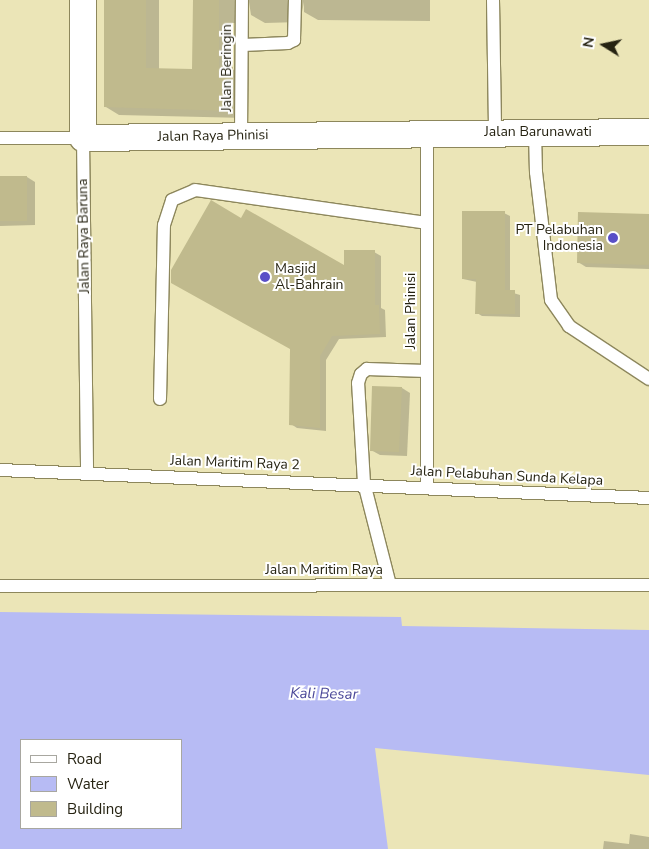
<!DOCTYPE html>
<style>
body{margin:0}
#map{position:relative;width:649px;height:849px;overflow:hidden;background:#ebe5b7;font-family:"Nunito Sans",sans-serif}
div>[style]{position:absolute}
.water>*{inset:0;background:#b7bbf4}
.shadow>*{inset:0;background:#0003}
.building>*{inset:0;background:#c0ba8d}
.roads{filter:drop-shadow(1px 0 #8d875c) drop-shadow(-1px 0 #8d875c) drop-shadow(0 1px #8d875c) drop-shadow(0 -1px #8d875c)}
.service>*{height:12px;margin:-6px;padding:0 6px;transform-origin:6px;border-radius:6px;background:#fff}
.minor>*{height:26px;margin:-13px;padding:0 13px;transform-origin:13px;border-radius:13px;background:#fff}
.dots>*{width:14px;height:14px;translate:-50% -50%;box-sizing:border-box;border:2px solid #fff;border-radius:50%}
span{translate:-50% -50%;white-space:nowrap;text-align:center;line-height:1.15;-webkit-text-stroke:4px #fff;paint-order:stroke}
.street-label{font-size:14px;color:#262312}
.poi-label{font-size:14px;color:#262312}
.right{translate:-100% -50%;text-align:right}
.left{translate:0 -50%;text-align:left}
.water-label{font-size:15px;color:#4b4899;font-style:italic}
.legend{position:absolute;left:20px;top:739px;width:162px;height:90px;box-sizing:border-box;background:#fff;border:1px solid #a8a7a0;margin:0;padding:6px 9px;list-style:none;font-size:15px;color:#262312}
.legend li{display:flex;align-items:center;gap:10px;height:25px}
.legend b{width:25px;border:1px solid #a8a7a0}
.north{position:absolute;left:579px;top:20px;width:50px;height:50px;-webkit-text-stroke:4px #fff;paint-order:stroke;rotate:280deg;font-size:14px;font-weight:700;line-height:20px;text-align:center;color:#262312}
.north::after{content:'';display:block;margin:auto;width:18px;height:22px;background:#262312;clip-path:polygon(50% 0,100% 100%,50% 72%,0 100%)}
</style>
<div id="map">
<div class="water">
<i style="clip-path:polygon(evenodd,0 612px,401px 617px,402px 626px,649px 630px,649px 775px,375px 748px,388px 849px,0 849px,0 612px,21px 740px,181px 740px,181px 828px,21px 828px,21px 740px)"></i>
</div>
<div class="shadow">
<i style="clip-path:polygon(105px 0,159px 0,159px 70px,194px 70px,194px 0,430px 0,430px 21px,318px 20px,304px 12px,304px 2px,300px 22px,265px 23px,251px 15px,249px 2px,247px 23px,232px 23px,232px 69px,247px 77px,246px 118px,119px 115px,106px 107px)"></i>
<i style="clip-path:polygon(27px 177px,35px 182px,35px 225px,0 226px,0 178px)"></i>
<i style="clip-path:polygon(504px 213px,510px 216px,510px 292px,520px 295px,520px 317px,482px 316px,477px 313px,477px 282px,463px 279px)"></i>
<i style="clip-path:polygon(649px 215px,649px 269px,586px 267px,578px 262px)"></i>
<i style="clip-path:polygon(241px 220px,345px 267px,374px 252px,381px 256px,381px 308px,385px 310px,386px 337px,339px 339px,326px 360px,326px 431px,297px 428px,291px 424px,292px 348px)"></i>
<i style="clip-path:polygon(402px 388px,410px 393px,407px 456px,380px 455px,371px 450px)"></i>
<i style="clip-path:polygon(630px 834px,649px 837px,649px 849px,603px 849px,604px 841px,629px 844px)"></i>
</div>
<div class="building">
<i style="clip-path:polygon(104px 0,146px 0,146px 68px,192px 69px,193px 0,219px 0,219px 68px,233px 67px,233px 111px,104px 107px)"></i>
<i style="clip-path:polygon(0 176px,27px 176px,27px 221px,0 221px)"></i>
<i style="clip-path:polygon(211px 200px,241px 218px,246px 209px,344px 265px,344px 250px,375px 250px,375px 305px,379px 305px,380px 334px,332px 336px,320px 356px,320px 428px,289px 425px,290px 349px,171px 283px,171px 270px)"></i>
<i style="clip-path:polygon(462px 211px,505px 211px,505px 290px,515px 290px,515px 314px,475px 314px,476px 279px,462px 279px)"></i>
<i style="clip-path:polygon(578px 212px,649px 214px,649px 265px,577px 263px)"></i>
<i style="clip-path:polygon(372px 386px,402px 387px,399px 452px,370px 451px)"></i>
</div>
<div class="roads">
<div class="service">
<i style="left:493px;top:0;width:132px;rotate:89.1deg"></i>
<i style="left:243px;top:45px;width:45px;rotate:-2.5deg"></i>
<i style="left:288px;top:43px;width:7px;rotate:-27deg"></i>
<i style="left:294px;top:40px;width:40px;rotate:-88.6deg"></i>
<i style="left:535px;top:132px;width:40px;rotate:88.6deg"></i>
<i style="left:536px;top:172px;width:129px;rotate:83.3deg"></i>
<i style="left:551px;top:300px;width:32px;rotate:55deg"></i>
<i style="left:569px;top:326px;width:96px;rotate:33.5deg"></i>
<i style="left:427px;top:135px;width:353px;rotate:90deg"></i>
<i style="left:241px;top:136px;width:136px;rotate:-89.6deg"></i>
<i style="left:0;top:138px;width:83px"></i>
<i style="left:83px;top:138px;width:334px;rotate:89.3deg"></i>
<i style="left:160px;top:399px;width:174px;rotate:-88.7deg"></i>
<i style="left:164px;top:225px;width:26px;rotate:-72deg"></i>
<i style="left:172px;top:200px;width:25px;rotate:-23deg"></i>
<i style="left:195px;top:190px;width:233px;rotate:8.1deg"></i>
<i style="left:0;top:470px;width:650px;rotate:2.47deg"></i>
<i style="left:390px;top:585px;width:105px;rotate:-104.3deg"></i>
<i style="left:364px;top:483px;width:100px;rotate:-93.4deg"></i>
<i style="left:358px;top:383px;width:9px;rotate:-72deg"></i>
<i style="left:361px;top:374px;width:8px;rotate:-40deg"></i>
<i style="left:367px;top:369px;width:59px;rotate:1.9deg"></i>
<i style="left:0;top:586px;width:649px;rotate:-0.09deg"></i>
</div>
<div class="minor">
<i style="left:83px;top:0;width:138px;rotate:90deg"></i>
<i style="left:83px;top:138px;width:566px;rotate:-0.61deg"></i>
</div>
</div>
<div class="dots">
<i style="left:613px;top:238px;background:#594fc7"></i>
<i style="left:265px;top:277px;background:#594fc7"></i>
</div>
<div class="street-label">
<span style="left:227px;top:68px;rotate:-90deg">Jalan Beringin</span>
<span style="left:538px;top:132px">Jalan Barunawati</span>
<span style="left:213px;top:136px;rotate:-1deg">Jalan Raya Phinisi</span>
<span style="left:84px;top:236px;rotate:-91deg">Jalan Raya Baruna</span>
<span style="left:411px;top:311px;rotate:-90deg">Jalan Phinisi</span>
<span style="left:235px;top:463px;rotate:2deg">Jalan Maritim Raya 2</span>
<span style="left:507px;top:476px;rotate:3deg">Jalan Pelabuhan Sunda Kelapa</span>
<span style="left:324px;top:570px">Jalan Maritim Raya</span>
</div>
<div class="poi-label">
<span class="right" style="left:603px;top:238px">PT Pelabuhan<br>Indonesia</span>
<span class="left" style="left:275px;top:277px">Masjid<br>Al-Bahrain</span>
</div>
<div class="water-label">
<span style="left:324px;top:694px;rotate:1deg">Kali Besar</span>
</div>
<ul class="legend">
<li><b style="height:6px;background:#fff"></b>Road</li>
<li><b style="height:14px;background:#b7bbf4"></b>Water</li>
<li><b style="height:14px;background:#c0ba8d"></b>Building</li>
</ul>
<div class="north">N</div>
</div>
